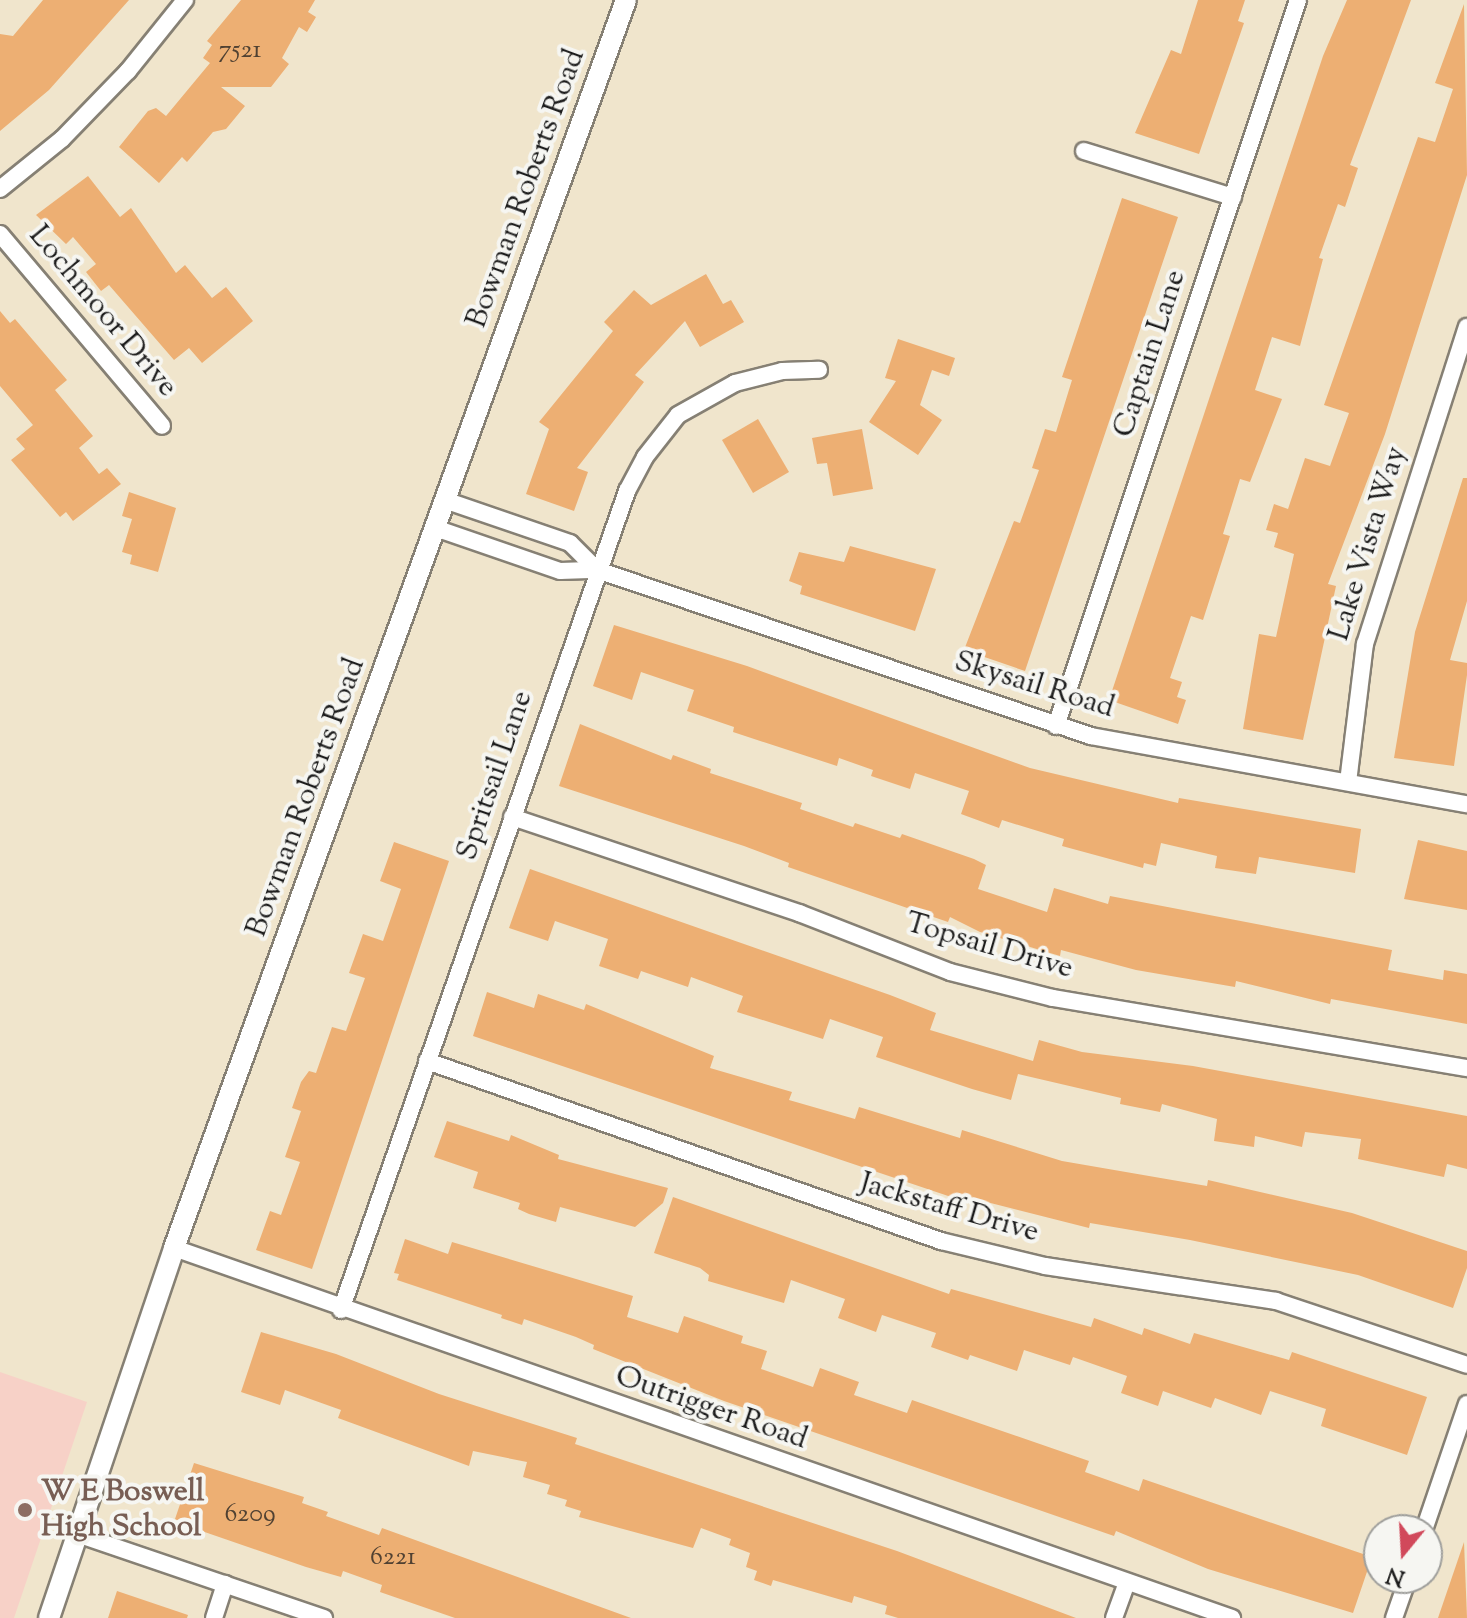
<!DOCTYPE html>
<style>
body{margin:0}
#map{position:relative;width:1467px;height:1618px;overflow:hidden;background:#f0e5cc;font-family:"Sorts Mill Goudy",serif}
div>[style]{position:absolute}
.built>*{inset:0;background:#f7d1c7}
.building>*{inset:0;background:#edaf73}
.roads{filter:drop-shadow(2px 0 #868074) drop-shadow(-2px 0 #868074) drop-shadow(0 2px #868074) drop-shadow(0 -2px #868074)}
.minor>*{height:16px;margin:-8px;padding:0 8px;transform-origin:8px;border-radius:8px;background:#fff}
.tertiary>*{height:20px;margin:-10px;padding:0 10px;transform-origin:10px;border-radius:10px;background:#fff}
.dots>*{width:22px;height:22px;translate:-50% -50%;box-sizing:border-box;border:4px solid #f6f6f2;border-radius:50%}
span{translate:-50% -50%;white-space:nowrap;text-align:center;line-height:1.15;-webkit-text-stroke:8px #f6f6f2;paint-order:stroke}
.number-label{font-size:26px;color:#504132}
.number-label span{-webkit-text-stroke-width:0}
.street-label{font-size:30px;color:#1c1c1c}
.education-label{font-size:30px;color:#785e54;font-weight:700}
.left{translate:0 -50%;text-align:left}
.north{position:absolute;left:1363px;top:1514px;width:80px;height:80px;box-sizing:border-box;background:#f6f6f2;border:2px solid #9f9f9c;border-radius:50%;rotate:198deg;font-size:22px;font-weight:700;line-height:32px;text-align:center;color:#1c1c1c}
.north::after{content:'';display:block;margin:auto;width:28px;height:36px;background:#d1495b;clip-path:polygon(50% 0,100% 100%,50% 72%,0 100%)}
</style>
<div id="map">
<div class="built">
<i style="clip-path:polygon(0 1372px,87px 1402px,14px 1618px,0 1618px)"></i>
</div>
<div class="building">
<i style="clip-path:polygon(43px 0,129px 0,49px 90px,0 131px,0 34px,13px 36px)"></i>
<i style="clip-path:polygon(241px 0,315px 0,308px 12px,316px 17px,307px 32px,299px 27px,282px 58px,289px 64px,271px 87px,221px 87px,245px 106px,226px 129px,213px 132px,187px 162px,182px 157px,159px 183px,119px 147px,148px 111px,156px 108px,166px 116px,210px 63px,203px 58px,212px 45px,207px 41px)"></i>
<i style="clip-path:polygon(1198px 0,1245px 0,1238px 21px,1244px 23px,1199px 154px,1135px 133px,1171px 50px,1181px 54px)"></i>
<i style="clip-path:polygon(1347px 0,1411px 0,1350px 165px,1358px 168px,1345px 207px,1338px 204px,1319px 258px,1323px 259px,1300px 346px,1272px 337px,1255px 390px,1282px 399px,1250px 482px,1240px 479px,1223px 534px,1230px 536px,1203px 620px,1191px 616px,1170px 678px,1182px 682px,1177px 697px,1186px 700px,1178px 724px,1109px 700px,1323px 56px)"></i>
<i style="clip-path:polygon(1464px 4px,1467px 175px,1385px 434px,1328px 584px,1336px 586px,1303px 740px,1243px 729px,1259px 634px,1276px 637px,1294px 554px,1274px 547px,1278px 533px,1266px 530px,1274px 504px,1288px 509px,1305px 458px,1330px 466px,1349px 413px,1324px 405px,1418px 137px,1435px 142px,1453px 89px,1435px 83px)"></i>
<i style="clip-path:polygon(88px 176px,120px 217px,131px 208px,176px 273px,185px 265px,212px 298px,226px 287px,253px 321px,202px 363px,189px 348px,174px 360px,109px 285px,101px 291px,86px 272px,96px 264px,73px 237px,66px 244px,36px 215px)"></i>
<i style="clip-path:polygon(1122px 198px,1178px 217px,1025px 671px,964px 650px,1014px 521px,1020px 523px,1039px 470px,1032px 468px,1045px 429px,1056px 432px,1072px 380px,1062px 377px)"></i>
<i style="clip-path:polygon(706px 274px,723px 304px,731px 300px,744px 322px,700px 347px,685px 321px,635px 375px,644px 382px,577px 468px,588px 472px,574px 511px,526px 494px,549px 429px,539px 422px,613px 331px,604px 322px,634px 290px,651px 305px)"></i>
<i style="clip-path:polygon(0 311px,10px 323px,15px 319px,67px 380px,55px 390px,93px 436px,79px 448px,99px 474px,107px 468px,121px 484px,73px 521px,66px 512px,60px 517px,11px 460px,25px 449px,16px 439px,33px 425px,0 386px)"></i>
<i style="clip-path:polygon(898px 339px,955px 358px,949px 376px,932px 370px,920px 405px,942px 420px,918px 455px,869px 422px,896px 381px,885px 378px)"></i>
<i style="clip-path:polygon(758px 419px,789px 472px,753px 493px,722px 440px)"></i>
<i style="clip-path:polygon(862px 429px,873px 489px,833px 496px,827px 463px,817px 464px,812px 438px)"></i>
<i style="clip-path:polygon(1463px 478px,1467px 478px,1467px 601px,1450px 660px,1467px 663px,1467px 675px,1454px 766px,1394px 758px,1415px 632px)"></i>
<i style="clip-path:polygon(129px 492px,176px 508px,158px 572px,130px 564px,132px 555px,122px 552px,132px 519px,122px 516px)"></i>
<i style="clip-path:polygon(850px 546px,936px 569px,915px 631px,800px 594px,802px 586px,789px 581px,799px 552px,844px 562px)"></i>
<i style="clip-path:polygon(614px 625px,747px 666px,1030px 768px,1178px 803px,1179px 798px,1361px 829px,1355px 873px,1259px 857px,1256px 874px,1215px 868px,1217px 856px,1161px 843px,1156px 866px,1144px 863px,1143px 868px,1062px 846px,1064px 839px,1002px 820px,999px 828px,961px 814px,969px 791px,915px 773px,910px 789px,871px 776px,873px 770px,839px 758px,837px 766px,733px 732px,734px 727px,687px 711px,694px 690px,641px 672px,632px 700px,593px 686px)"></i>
<i style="clip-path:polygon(580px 724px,671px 760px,673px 755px,711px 769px,710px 773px,802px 803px,800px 809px,853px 827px,855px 823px,900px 838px,902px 834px,974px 859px,986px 865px,978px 889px,1047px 912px,1054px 888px,1108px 904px,1110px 896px,1392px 950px,1388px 970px,1443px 980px,1444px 970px,1467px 974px,1467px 1024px,1331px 999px,1330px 1004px,1236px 981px,1235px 987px,1136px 970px,1061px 950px,1060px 956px,980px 932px,950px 917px,948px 922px,788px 867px,789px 863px,744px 846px,559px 786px)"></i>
<i style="clip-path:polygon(1418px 840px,1467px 851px,1467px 910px,1404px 899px)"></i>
<i style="clip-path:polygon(394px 842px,449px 861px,312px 1269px,256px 1250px,270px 1211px,281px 1215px,300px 1162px,285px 1157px,301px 1111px,292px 1108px,301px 1082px,309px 1071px,316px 1073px,332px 1027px,346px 1031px,365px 978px,349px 973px,363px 934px,383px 941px,401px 889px,380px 881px)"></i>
<i style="clip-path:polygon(530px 869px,890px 995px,936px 1013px,930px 1030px,1033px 1061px,1039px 1040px,1082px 1052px,1193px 1066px,1467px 1116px,1467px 1169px,1447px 1164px,1444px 1177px,1358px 1159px,1361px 1139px,1305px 1132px,1302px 1147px,1255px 1136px,1254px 1147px,1214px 1141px,1217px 1119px,1162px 1104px,1160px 1112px,1120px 1104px,1121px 1098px,1018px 1074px,1011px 1100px,972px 1089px,876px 1057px,883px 1037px,830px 1019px,823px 1039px,737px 1012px,743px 996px,691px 977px,688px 987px,641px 971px,638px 979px,599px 966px,608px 939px,555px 921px,548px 941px,509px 928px)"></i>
<i style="clip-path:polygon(487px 992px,534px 1008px,538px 994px,584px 1010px,586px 1004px,714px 1056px,710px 1068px,792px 1092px,789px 1100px,855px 1119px,859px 1107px,960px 1138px,962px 1130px,1062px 1161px,1207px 1186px,1208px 1180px,1352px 1213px,1467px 1251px,1467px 1268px,1453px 1308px,1358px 1275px,1190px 1240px,1090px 1223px,1089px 1228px,967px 1197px,966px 1202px,473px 1036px)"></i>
<i style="clip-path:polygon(447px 1121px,509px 1141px,511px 1135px,559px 1155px,558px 1159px,668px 1188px,663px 1203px,635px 1227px,560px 1207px,556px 1222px,529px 1214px,518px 1209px,520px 1203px,473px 1188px,478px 1172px,434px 1157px)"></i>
<i style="clip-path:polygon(673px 1197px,949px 1294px,951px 1289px,1091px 1327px,1094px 1318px,1142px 1335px,1144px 1328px,1190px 1344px,1194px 1333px,1289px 1360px,1292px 1352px,1427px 1397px,1407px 1455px,1321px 1426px,1326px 1409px,1270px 1391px,1261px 1415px,1215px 1398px,1211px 1408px,1163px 1391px,1158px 1406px,1121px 1393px,1127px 1376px,1073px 1357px,1070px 1365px,1024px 1350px,1017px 1371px,970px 1355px,968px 1360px,931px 1347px,936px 1333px,882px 1315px,876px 1332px,838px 1318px,845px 1299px,791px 1280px,784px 1303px,708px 1281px,709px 1275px,700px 1268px,654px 1253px)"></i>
<i style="clip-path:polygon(405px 1239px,448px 1254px,452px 1242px,633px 1296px,627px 1317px,678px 1333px,684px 1316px,743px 1336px,741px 1343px,767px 1351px,761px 1369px,813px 1387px,820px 1368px,859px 1382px,854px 1395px,907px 1413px,912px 1400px,1089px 1461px,1085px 1472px,1139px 1491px,1143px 1479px,1372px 1557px,1353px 1613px,1208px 1569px,1116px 1531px,1114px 1536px,724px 1401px,593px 1349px,594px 1345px,576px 1337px,524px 1319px,522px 1325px,501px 1318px,502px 1315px,397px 1280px,399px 1274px,394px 1273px)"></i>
<i style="clip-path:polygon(261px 1332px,336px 1354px,439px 1394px,577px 1438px,575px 1444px,897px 1551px,1076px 1618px,898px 1618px,885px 1614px,887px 1606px,854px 1596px,852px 1603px,773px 1580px,771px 1586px,754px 1580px,757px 1571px,746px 1567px,750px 1553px,729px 1545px,731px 1539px,701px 1528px,693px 1548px,579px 1517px,581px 1511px,565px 1506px,567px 1500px,547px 1494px,550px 1485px,523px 1477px,527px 1462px,473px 1451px,469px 1466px,338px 1418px,341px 1410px,285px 1390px,280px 1405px,241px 1392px)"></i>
<i style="clip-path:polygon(194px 1463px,304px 1497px,302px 1503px,328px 1512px,326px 1516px,379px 1535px,382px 1528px,631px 1618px,455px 1618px,380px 1592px,382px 1585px,343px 1571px,341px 1577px,306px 1567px,193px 1528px,175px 1519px)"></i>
<i style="clip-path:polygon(1464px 1542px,1467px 1618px,1438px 1618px)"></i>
<i style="clip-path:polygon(117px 1591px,188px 1615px,187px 1618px,108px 1618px)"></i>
</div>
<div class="roads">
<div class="minor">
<i style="left:1084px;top:151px;width:156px;rotate:17.2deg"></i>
<i style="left:0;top:189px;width:80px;rotate:-38.9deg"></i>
<i style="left:62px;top:139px;width:95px;rotate:-45.9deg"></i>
<i style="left:128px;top:71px;width:91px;rotate:-51.2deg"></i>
<i style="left:0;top:234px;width:251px;rotate:49.8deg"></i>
<i style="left:438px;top:529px;width:129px;rotate:19deg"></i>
<i style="left:560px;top:571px;width:37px;rotate:-2deg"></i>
<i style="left:597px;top:570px;width:38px;rotate:-135deg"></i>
<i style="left:570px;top:543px;width:130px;rotate:-161.1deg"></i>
<i style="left:597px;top:570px;width:521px;rotate:18.57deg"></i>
<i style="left:1091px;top:736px;width:382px;rotate:10.3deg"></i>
<i style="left:1056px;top:726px;width:765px;rotate:-71.57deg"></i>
<i style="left:1348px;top:782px;width:139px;rotate:-83deg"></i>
<i style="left:1365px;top:644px;width:333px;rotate:-72.2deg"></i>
<i style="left:512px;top:817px;width:303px;rotate:18.5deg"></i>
<i style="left:799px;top:913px;width:162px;rotate:21.3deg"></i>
<i style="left:950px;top:972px;width:106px;rotate:14.2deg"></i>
<i style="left:1053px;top:998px;width:420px;rotate:9.6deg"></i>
<i style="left:427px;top:1061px;width:545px;rotate:19.3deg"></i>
<i style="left:941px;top:1241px;width:107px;rotate:13.5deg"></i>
<i style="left:1045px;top:1266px;width:234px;rotate:8.6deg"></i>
<i style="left:1276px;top:1301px;width:201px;rotate:18.5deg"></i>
<i style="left:174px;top:1248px;width:1121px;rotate:19.28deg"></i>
<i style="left:341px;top:1310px;width:868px;rotate:-70.75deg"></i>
<i style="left:627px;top:491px;width:38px;rotate:-62deg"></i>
<i style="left:645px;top:457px;width:53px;rotate:-51.8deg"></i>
<i style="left:678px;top:415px;width:65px;rotate:-29.3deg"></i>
<i style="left:735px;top:383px;width:49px;rotate:-14.3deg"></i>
<i style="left:782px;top:371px;width:37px;rotate:-2deg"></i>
<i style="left:1424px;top:1530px;width:133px;rotate:-71.2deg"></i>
<i style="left:77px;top:1534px;width:261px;rotate:18.8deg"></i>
<i style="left:214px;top:1618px;width:36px;rotate:-72deg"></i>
<i style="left:1114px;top:1618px;width:38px;rotate:-70deg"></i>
<i style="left:1394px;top:1618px;width:42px;rotate:-70.7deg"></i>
</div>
<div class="tertiary">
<i style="left:49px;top:1618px;width:391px;rotate:-71.3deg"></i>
<i style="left:174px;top:1248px;width:1327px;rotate:-70.09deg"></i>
</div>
</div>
<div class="dots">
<i style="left:25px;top:1510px;background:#8d6e63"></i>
</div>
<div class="number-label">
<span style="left:240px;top:51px">7521</span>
<span style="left:250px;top:1515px">6209</span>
<span style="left:393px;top:1558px">6221</span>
</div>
<div class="street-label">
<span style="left:527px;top:189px;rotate:-70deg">Bowman Roberts Road</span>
<span style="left:102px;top:312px;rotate:50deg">Lochmoor Drive</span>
<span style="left:1151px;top:354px;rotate:-72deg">Captain Lane</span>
<span style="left:1369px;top:544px;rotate:-73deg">Lake Vista Way</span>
<span style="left:1034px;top:686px;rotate:17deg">Skysail Road</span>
<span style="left:496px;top:776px;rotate:-71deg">Spritsail Lane</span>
<span style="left:307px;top:798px;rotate:-70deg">Bowman Roberts Road</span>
<span style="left:989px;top:947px;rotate:16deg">Topsail Drive</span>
<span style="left:949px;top:1209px;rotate:16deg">Jackstaff Drive</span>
<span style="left:711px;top:1409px;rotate:19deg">Outrigger Road</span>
</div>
<div class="education-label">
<span class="left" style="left:41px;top:1510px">W E Boswell<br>High School</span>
</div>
<div class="north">N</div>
</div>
